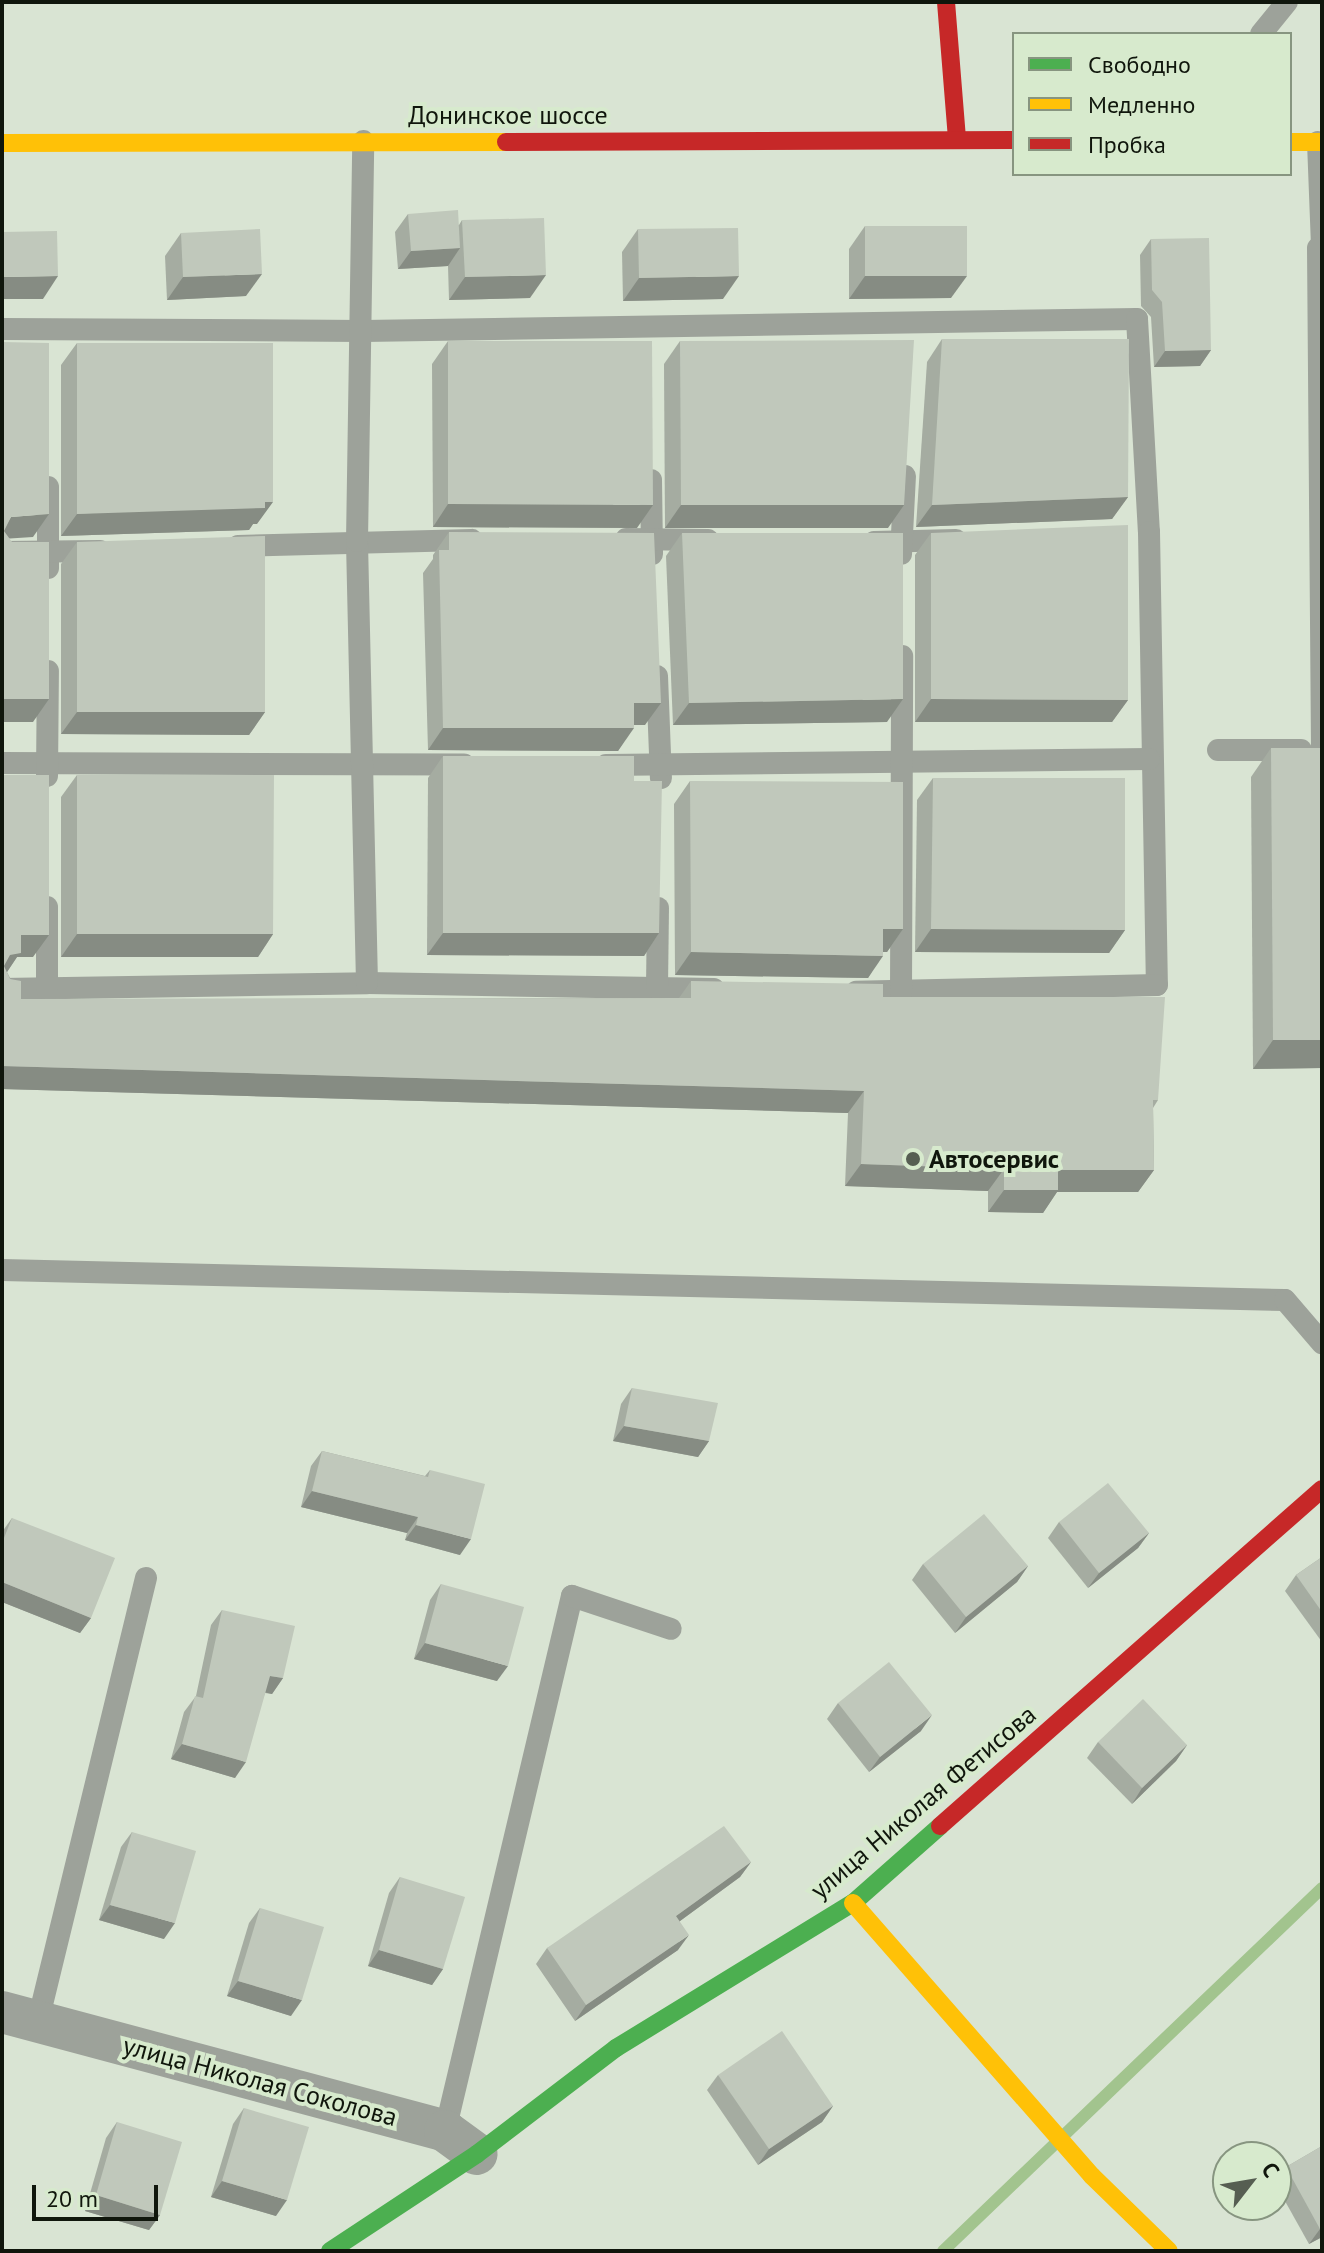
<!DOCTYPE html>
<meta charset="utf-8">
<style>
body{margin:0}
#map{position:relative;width:1324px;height:2253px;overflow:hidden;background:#d9e4d3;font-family:"PT Sans",sans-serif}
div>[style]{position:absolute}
.stream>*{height:12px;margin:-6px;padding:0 6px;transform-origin:6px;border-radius:6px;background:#a2c48e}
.lane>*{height:22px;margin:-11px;padding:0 11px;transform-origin:11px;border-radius:11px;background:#9da29a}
.street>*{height:42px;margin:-21px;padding:0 21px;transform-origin:21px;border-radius:21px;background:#9da29a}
.fast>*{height:18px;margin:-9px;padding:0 9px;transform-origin:9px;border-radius:9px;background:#4caf50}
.slow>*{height:18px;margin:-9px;padding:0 9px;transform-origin:9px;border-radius:9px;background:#ffc107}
.jam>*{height:18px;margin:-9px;padding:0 9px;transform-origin:9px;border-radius:9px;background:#c62828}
.wall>*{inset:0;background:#a5aca1}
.shaded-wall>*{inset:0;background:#868c83}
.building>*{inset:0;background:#c0c8bb}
.dots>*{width:22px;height:22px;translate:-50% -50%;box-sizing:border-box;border:4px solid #d7eacd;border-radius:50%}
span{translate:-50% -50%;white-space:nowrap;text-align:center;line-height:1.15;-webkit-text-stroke:8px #d7eacd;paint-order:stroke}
.street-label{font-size:26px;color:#10160c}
.poi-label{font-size:26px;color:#10160c;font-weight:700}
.left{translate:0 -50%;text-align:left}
.frame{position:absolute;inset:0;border:4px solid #10160c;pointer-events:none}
.legend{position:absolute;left:1012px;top:32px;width:280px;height:144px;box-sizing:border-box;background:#d7eacd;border:2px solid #879580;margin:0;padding:10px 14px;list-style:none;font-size:24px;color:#10160c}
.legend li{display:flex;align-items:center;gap:16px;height:40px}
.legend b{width:40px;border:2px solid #879580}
.north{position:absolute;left:1212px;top:2141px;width:80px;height:80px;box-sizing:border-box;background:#d7eacd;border:2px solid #879580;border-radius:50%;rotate:59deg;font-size:22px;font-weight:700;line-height:32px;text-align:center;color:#10160c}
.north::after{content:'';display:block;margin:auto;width:28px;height:36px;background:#565e52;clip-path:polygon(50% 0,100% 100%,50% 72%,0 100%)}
.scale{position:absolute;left:32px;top:2185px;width:126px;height:36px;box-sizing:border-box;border:4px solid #10160c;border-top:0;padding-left:10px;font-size:24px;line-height:28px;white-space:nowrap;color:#10160c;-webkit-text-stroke:6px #d7eacd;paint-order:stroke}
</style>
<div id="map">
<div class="stream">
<i style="left:943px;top:2251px;width:525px;rotate:-43.76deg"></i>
</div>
<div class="lane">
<i style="left:1261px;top:34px;width:41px;rotate:-50.9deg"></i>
<i style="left:1318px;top:142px;width:106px;rotate:87.8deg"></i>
<i style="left:1318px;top:248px;width:502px;rotate:89.54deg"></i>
<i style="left:2px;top:329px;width:362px;rotate:0.3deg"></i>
<i style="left:364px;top:331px;width:773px;rotate:-0.89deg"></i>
<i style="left:1137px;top:319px;width:213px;rotate:86.8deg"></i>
<i style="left:1149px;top:532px;width:453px;rotate:89deg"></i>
<i style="left:1157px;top:985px;width:301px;rotate:178.7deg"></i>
<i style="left:651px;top:480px;width:74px;rotate:89.2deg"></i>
<i style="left:48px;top:487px;width:81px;rotate:90deg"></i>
<i style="left:626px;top:539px;width:82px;rotate:0.7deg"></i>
<i style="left:874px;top:542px;width:82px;rotate:-1.4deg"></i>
<i style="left:238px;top:546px;width:234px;rotate:-1.5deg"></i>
<i style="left:2px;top:552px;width:98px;rotate:-0.6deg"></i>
<i style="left:901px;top:554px;width:78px;rotate:-87.1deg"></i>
<i style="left:657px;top:676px;width:102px;rotate:87.8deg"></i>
<i style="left:1218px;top:750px;width:83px"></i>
<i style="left:2px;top:763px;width:462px;rotate:0.2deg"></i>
<i style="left:606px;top:765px;width:543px;rotate:-0.63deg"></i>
<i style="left:47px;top:776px;width:105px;rotate:-89.5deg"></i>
<i style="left:367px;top:983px;width:347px;rotate:1deg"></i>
<i style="left:657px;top:988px;width:80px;rotate:-89.3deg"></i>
<i style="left:2px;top:989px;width:365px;rotate:-0.9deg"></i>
<i style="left:367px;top:983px;width:442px;rotate:-91.3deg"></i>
<i style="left:357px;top:541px;width:400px;rotate:-89.1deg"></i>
<i style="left:47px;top:989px;width:82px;rotate:-90deg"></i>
<i style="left:901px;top:993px;width:337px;rotate:-89.8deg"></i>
<i style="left:2px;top:1270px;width:1283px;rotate:1.34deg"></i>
<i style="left:1285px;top:1300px;width:57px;rotate:49.3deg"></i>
<i style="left:38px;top:2021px;width:456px;rotate:-76.3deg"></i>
<i style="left:445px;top:2131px;width:550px;rotate:-76.65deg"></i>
<i style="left:572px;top:1596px;width:104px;rotate:18.4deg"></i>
</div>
<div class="street">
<i style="left:2px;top:2012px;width:459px;rotate:15deg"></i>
<i style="left:445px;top:2131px;width:39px;rotate:36deg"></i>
</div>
<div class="fast">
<i style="left:330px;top:2251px;width:176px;rotate:-33.4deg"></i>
<i style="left:477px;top:2154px;width:175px;rotate:-37.3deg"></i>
<i style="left:616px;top:2048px;width:278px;rotate:-31.5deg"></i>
<i style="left:853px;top:1903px;width:116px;rotate:-41.5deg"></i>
</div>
<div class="slow">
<i style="left:1290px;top:142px;width:32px"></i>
<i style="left:2px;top:143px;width:504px;rotate:-0.11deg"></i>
<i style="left:853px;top:1903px;width:363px;rotate:48.8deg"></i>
<i style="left:1092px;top:2176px;width:107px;rotate:44.2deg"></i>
</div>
<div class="jam">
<i style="left:946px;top:2px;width:138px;rotate:85.4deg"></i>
<i style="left:506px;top:142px;width:508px;rotate:-0.23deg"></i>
<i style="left:940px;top:1826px;width:509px;rotate:-41.42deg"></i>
</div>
<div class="wall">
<i style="clip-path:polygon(408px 214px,459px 225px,462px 220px,530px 298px,449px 300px,448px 266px,398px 269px,395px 232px)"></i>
<i style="clip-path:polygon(865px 226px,951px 298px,849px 299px,849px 249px)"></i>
<i style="clip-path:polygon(638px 229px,723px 299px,623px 301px,622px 252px)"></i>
<i style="clip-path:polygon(181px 233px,246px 296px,167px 300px,165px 256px)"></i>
<i style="clip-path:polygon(1151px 239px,1211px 350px,1200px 366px,1154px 367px,1151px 317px,1141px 306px,1140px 255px)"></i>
<i style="clip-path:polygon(942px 339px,1128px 497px,1112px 519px,916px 527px,927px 362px)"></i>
<i style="clip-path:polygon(448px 341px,637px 528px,433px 527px,432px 364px)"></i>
<i style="clip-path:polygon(680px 341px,888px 528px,665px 528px,664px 364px)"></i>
<i style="clip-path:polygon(77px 343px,257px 524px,253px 524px,249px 530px,61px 536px,61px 365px)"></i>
<i style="clip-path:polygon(449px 532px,645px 725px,634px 725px,618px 751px,428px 750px,423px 573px,433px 559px,433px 555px)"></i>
<i style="clip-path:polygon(682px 533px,887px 722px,673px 725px,666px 556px)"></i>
<i style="clip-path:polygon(931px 533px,1128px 700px,1112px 722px,915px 722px,915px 555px)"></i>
<i style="clip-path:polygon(77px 542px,265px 712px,249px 735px,61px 734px,61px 564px)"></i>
<i style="clip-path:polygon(1271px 748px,1322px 1068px,1253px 1069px,1251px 777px)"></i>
<i style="clip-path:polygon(443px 756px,659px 933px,644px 956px,427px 955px,428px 778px)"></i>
<i style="clip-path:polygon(2px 775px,33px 957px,17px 957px,7px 972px,21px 999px,679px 998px,691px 981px,883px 997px,1158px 1100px,1153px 1108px,1154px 1170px,1138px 1192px,1057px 1192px,1043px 1213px,988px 1212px,988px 1191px,845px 1186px,848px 1113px,2px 1089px)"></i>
<i style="clip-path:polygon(77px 775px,273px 934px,258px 957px,61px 957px,61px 797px)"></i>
<i style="clip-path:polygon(933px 778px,1125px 930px,1109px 953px,915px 952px,917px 800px)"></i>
<i style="clip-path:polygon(690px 781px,903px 929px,887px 952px,883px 952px,868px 978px,675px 975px,674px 804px)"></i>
<i style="clip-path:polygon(632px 1388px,709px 1441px,698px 1457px,613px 1441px,621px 1404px)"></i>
<i style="clip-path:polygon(322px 1451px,425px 1476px,430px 1470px,460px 1555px,405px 1540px,407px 1533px,301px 1507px,311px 1466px)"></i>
<i style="clip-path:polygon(12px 1518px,91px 1618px,80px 1633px,2px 1602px,2px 1532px)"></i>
<i style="clip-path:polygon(1059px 1522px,1149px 1533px,1138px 1548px,1088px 1588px,1048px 1538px)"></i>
<i style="clip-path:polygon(1322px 1557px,1322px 1642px,1285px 1591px,1296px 1575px)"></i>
<i style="clip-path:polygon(923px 1564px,1028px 1566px,1017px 1582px,955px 1633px,912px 1580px)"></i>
<i style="clip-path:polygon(441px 1584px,497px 1681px,414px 1659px,430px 1600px)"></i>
<i style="clip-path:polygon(222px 1610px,283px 1678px,272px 1694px,265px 1693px,235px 1778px,171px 1759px,184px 1712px,196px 1696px,211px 1625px)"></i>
<i style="clip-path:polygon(838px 1703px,921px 1731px,869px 1772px,827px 1719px)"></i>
<i style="clip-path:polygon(1098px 1742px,1187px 1745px,1176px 1761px,1132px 1804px,1087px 1758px)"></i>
<i style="clip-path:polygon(132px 1832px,164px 1939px,99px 1920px,121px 1847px)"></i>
<i style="clip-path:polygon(751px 1862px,740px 1877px,680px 1921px,678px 1950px,575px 2021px,536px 1964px,547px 1948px)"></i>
<i style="clip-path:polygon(400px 1877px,443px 1969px,432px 1985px,368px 1966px,389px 1893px)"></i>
<i style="clip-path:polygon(260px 1908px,291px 2016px,227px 1996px,249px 1923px)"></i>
<i style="clip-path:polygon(718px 2075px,833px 2106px,822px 2122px,758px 2165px,707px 2090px)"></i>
<i style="clip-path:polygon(244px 2108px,276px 2216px,211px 2197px,233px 2124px)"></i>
<i style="clip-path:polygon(117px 2122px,160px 2215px,149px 2230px,85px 2211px,106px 2138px)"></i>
<i style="clip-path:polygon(1322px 2146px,1322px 2237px,1309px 2244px,1276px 2185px,1276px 2181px,1286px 2167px)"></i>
</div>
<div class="shaded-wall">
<i style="clip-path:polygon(460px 248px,448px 266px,398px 269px,411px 251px)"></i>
<i style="clip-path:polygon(262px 274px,246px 296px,167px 300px,183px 277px)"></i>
<i style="clip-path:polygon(546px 275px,530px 298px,449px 300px,465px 277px)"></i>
<i style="clip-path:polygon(58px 276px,43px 299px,2px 299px,2px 277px)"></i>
<i style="clip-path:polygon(739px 276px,723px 299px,623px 301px,639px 278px)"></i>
<i style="clip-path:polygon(865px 276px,967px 276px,951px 298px,849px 299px)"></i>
<i style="clip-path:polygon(1211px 350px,1200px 366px,1154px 367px,1165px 351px)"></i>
<i style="clip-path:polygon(1128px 497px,1112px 519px,916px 527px,932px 505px)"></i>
<i style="clip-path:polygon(265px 502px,273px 502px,257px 524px,253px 524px,249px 530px,61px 536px,77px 514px)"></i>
<i style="clip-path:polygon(448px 504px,653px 505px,637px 528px,433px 527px)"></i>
<i style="clip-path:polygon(681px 505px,904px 505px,888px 528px,665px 528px)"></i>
<i style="clip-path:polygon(49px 514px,33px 537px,2px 539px,2px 530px,11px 517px)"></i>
<i style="clip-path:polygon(2px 699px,49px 699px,33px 722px,2px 722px)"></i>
<i style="clip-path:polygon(903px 699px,887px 722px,673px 725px,689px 703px)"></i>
<i style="clip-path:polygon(931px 699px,1128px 700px,1112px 722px,915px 722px)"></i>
<i style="clip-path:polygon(634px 703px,661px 703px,645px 725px,618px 725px)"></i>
<i style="clip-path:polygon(77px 712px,265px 712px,249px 735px,61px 734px)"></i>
<i style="clip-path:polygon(443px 728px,634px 728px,618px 751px,428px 750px)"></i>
<i style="clip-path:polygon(883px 929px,903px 929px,887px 952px,868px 952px)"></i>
<i style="clip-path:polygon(931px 929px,1125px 930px,1109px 953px,915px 952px)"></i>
<i style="clip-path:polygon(443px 933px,659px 933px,644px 956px,427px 955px)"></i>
<i style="clip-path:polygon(77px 934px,273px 934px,258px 957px,61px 957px)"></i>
<i style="clip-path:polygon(21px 935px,49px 935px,33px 957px,17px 957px,5px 975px,2px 966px)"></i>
<i style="clip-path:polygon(691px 952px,883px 956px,868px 978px,675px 975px)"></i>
<i style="clip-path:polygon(1273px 1040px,1322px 1040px,1322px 1068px,1253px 1069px)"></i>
<i style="clip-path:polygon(2px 1066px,864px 1091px,848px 1113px,2px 1089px)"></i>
<i style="clip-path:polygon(861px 1164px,1004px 1169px,988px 1191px,845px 1186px)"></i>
<i style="clip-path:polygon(1058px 1170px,1154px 1170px,1138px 1192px,1057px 1192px,1043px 1213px,988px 1212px,1004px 1190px)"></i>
<i style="clip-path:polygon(624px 1426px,709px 1441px,698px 1457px,613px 1441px)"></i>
<i style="clip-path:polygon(312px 1491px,418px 1517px,407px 1533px,301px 1507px)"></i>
<i style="clip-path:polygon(416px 1525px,471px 1539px,460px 1555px,405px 1540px)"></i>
<i style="clip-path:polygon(1149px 1533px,1138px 1548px,1088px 1588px,1099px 1573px)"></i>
<i style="clip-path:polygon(1028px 1566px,1017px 1582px,955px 1633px,966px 1617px)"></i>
<i style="clip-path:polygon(2px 1582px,91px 1618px,80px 1633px,2px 1602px)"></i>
<i style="clip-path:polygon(425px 1643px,508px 1666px,497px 1681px,414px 1659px)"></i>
<i style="clip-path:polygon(270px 1676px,283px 1678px,272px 1694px,259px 1691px)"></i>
<i style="clip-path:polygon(932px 1715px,921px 1731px,869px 1772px,880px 1757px)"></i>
<i style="clip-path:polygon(182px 1744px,246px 1762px,235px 1778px,171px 1759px)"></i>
<i style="clip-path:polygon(1187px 1745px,1176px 1761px,1132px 1804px,1142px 1788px)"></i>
<i style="clip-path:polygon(751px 1862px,740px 1877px,665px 1932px,676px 1916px)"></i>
<i style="clip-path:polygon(110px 1905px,175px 1923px,164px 1939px,99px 1920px)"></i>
<i style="clip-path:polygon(689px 1935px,678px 1950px,575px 2021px,586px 2005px)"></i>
<i style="clip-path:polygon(379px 1950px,443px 1969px,432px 1985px,368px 1966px)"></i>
<i style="clip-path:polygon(238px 1981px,302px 2000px,291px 2016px,227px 1996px)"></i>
<i style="clip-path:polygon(833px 2106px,822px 2122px,758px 2165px,769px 2149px)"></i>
<i style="clip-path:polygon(222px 2181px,287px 2200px,276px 2216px,211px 2197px)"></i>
<i style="clip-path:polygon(96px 2195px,160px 2215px,149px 2230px,85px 2211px)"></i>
<i style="clip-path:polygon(1322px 2227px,1322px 2237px,1309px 2244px,1320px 2229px)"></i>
</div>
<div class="building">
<i style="clip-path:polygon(458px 210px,460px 248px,411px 251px,408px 214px)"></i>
<i style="clip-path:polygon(544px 218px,546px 275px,465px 277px,462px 220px)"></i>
<i style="clip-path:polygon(865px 226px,967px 226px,967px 276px,865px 276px)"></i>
<i style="clip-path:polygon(738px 228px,739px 276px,639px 278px,638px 229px)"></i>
<i style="clip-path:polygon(260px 229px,262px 274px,183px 277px,181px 233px)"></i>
<i style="clip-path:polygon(57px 231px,58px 276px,2px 277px,2px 232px)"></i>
<i style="clip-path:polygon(1209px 238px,1211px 350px,1165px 351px,1162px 302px,1152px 290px,1151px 239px)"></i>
<i style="clip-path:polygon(942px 339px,1129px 339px,1128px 497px,932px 505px)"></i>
<i style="clip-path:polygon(914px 340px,904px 505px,681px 505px,680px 341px)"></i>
<i style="clip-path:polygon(448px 341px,652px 341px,653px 505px,448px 504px)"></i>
<i style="clip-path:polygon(2px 342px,49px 343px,49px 514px,11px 517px,4px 531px,12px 542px,49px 542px,49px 699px,2px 699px)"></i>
<i style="clip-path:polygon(77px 343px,273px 343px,273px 502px,265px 502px,265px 508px,77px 514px)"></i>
<i style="clip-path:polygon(1128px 525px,1128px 700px,931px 699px,931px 533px)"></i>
<i style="clip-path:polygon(449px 532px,654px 533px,661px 703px,634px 703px,634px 728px,443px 728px,439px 550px,449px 550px)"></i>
<i style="clip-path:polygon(682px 533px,903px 533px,903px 699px,689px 703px)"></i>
<i style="clip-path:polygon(265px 536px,265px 712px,77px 712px,77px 542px)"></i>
<i style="clip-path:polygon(1271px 748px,1322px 748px,1322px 1040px,1273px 1040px)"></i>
<i style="clip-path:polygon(443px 756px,634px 756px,634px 781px,662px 781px,659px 933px,443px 933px)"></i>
<i style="clip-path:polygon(2px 775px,49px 775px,49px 935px,21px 935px,21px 953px,10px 955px,4px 966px,10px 979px,21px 981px,21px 999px,691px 998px,691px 981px,883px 984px,883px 997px,1165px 997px,1158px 1100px,1153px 1100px,1154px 1170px,1058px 1170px,1058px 1190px,1004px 1190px,1004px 1169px,861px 1164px,864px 1091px,2px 1066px)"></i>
<i style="clip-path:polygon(77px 775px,274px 775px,273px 934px,77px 934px)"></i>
<i style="clip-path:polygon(933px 778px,1125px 778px,1125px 930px,931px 929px)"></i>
<i style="clip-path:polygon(690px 781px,903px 782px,903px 929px,883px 929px,883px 956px,691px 952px)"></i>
<i style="clip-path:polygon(632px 1388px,718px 1403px,709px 1441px,624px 1426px)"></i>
<i style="clip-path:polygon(322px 1451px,428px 1477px,430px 1470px,485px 1484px,471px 1539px,416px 1525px,418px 1517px,312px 1491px)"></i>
<i style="clip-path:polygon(1108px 1483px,1149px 1533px,1099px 1573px,1059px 1522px)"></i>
<i style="clip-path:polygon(984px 1514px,1028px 1566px,966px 1617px,923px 1564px)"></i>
<i style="clip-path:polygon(12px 1518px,115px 1558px,91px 1618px,2px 1582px,2px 1543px)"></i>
<i style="clip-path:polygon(1322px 1557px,1322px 1612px,1296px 1575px)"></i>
<i style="clip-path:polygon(441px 1584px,524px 1607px,508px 1666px,425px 1643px)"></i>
<i style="clip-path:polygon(222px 1610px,295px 1626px,283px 1678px,270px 1676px,246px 1762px,182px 1744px,195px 1696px,203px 1698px)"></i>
<i style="clip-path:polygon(889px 1662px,932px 1715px,880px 1757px,838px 1703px)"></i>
<i style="clip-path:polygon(1143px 1699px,1187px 1745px,1142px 1788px,1098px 1742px)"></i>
<i style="clip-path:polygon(724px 1826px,751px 1862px,676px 1916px,689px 1935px,586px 2005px,547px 1948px)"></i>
<i style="clip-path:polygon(132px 1832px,196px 1851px,175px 1923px,110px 1905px)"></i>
<i style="clip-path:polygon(400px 1877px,465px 1897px,443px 1969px,379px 1950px)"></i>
<i style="clip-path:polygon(260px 1908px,324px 1927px,302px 2000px,238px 1981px)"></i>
<i style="clip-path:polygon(782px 2031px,833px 2106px,769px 2149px,718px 2075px)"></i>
<i style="clip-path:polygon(244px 2108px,309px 2127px,287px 2200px,222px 2181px)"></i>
<i style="clip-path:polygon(117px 2122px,182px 2142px,160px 2215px,96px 2195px)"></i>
<i style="clip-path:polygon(1322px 2146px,1322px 2227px,1320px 2229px,1286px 2167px)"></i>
</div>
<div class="dots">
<i style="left:913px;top:1159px;background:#565e52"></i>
</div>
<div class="street-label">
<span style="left:508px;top:115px">Донинское шоссе</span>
<span style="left:923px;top:1802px;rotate:-40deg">улица Николая Фетисова</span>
<span style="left:260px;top:2081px;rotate:15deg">улица Николая Соколова</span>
</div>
<div class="poi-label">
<span class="left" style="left:929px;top:1159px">Автосервис</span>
</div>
<div class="frame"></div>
<ul class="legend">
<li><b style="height:10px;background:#4caf50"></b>Свободно</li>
<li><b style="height:10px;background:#ffc107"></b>Медленно</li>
<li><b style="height:10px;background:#c62828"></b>Пробка</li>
</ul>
<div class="north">С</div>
<div class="scale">20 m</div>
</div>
